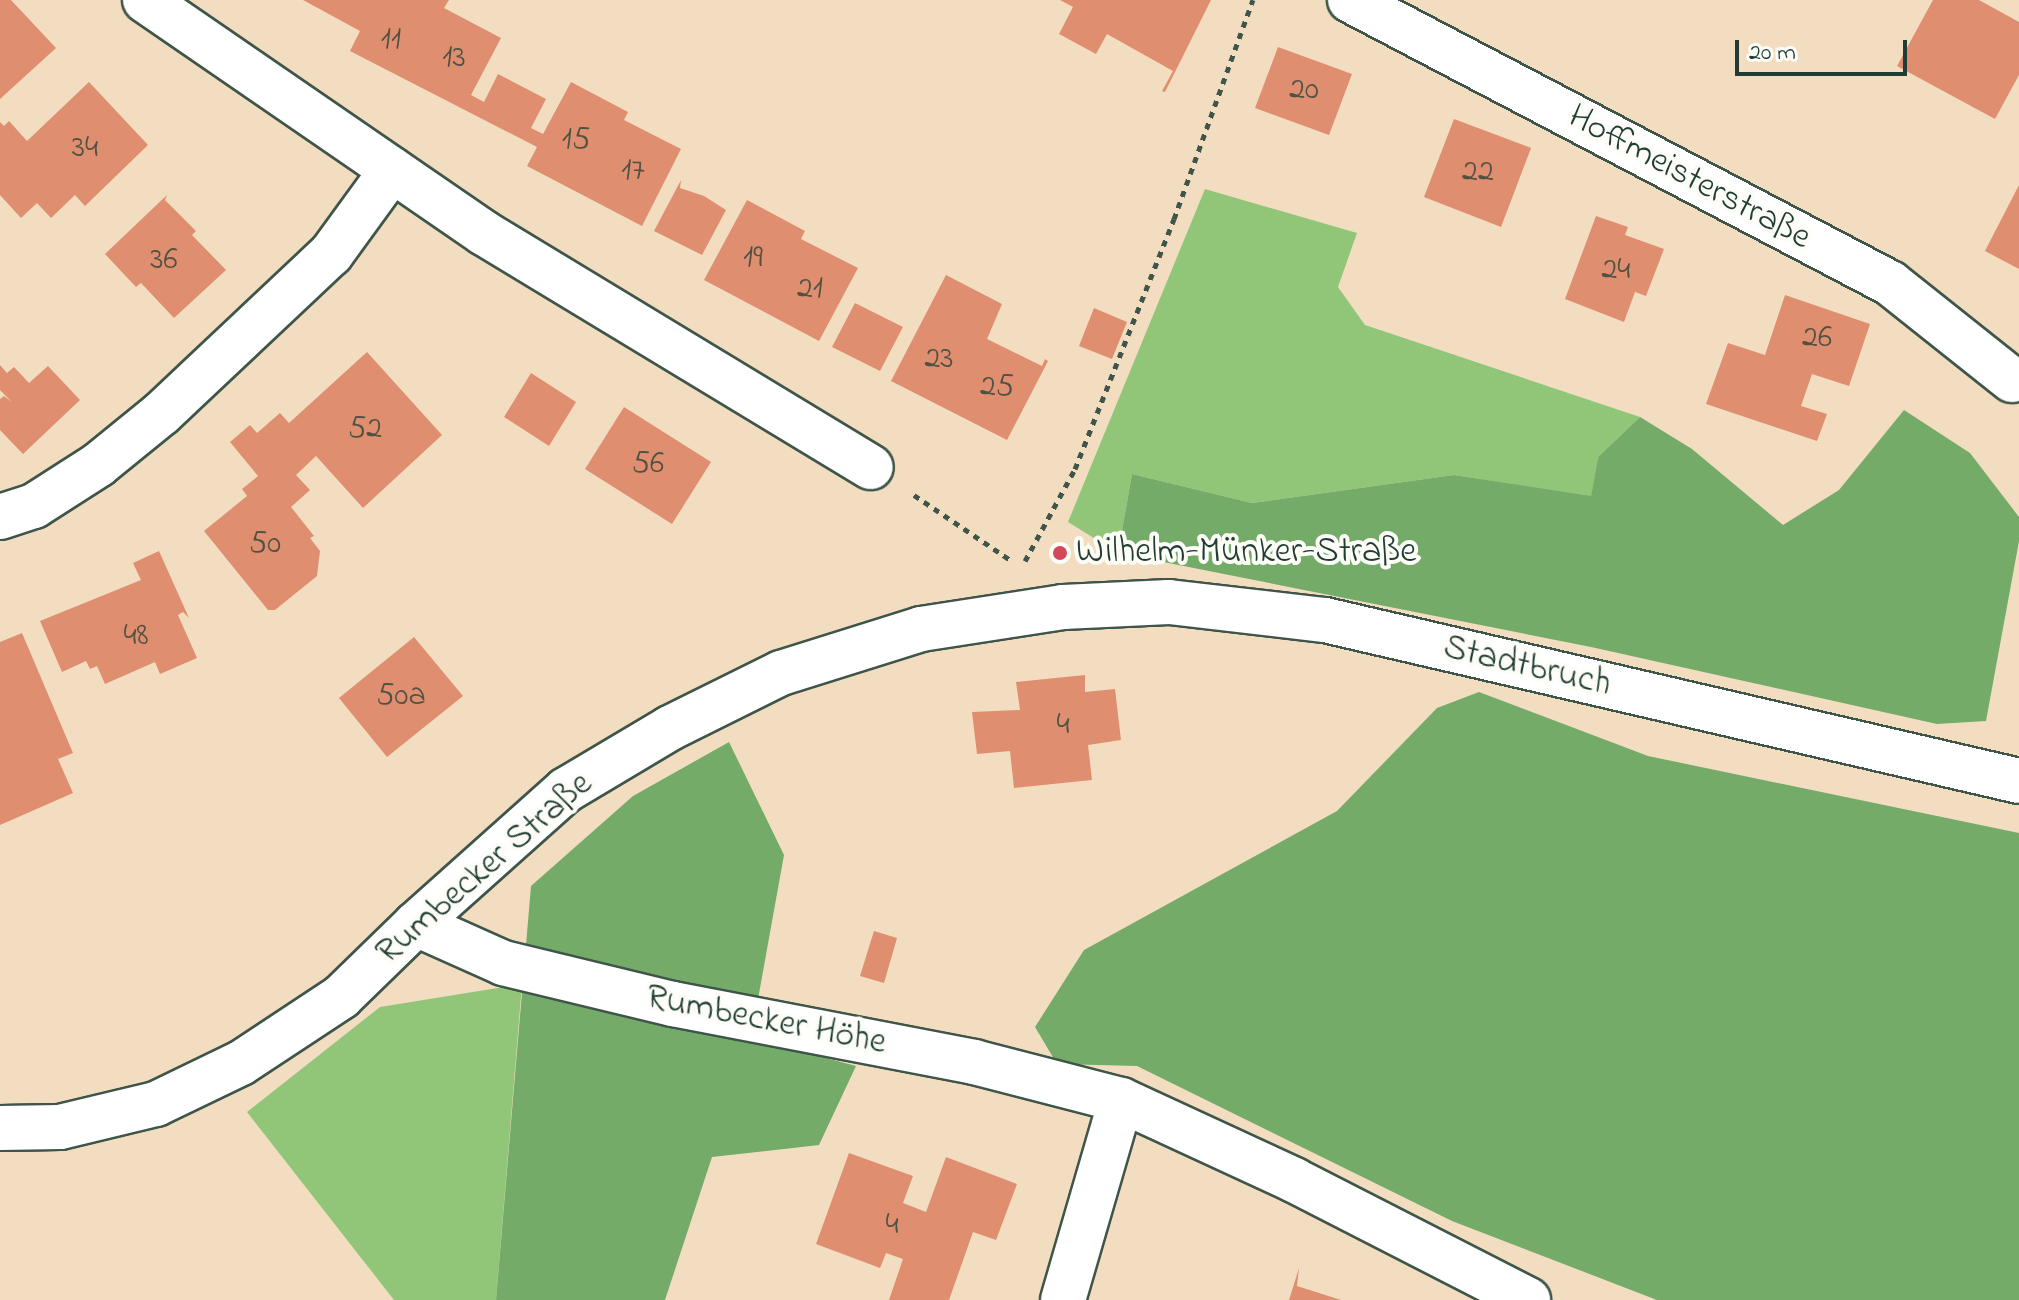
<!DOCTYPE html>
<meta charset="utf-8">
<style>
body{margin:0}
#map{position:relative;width:2019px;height:1300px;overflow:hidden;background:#f3ddc0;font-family:"Indie Flower",sans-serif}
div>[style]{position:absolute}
.green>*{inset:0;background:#91c679}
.forest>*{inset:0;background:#74ab69}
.building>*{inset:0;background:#df8e6f}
.path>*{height:5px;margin-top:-2.5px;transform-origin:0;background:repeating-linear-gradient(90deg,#3f5549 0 6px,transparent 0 12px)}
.roads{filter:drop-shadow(2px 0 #3f5549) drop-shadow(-2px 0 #3f5549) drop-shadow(0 2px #3f5549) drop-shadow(0 -2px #3f5549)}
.minor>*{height:44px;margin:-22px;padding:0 22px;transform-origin:22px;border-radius:22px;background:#fff}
.tertiary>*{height:44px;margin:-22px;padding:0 22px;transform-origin:22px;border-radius:22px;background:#fff}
.dots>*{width:22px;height:22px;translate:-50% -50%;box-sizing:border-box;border:4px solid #fdfcf7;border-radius:50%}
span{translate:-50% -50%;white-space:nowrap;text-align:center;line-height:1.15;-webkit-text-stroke:8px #fdfcf7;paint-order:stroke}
.number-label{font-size:32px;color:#4f5143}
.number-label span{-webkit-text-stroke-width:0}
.street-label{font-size:36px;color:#1f3d34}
.poi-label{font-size:36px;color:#1f3d34}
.left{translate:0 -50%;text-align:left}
.scale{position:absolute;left:1735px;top:40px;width:172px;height:36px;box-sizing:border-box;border:4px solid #1f3d34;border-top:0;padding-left:10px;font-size:24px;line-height:28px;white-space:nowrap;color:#1f3d34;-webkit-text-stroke:6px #fdfcf7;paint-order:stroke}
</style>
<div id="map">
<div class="green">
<i style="clip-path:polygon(1205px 189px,1357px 233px,1338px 287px,1365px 325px,1640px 417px,1598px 457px,1591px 497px,1454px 475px,1252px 503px,1132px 474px,1118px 553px,1068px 522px)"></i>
<i style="clip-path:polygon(522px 984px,496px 1300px,394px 1300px,247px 1112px,380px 1007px)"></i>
</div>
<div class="forest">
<i style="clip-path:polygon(1904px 410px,1970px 453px,2019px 517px,2019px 541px,1986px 721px,1937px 724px,1591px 647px,1118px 553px,1132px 474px,1252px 503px,1454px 475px,1591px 496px,1598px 457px,1640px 417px,1692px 449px,1783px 525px,1839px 490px)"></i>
<i style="clip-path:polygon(1479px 692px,1648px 756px,2019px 833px,2019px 1300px,1657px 1300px,1452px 1221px,1137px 1066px,1057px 1064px,1035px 1027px,1084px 950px,1337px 811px,1437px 708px)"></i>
<i style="clip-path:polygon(729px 742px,784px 855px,751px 1038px,856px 1066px,819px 1145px,712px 1157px,665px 1300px,496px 1300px,531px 886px,633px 796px)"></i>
</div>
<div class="building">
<i style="clip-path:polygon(0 0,11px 0,56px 48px,0 99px)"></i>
<i style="clip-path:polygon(303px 0,449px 0,444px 8px,501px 38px,471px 95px,484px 102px,498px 74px,546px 99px,531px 128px,543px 134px,571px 82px,628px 112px,624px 120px,681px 149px,642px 226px,527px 166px,537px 147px,350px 51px,360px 31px)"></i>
<i style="clip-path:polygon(1060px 0,1211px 0,1165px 92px,1162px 91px,1173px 71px,1107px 34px,1096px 54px,1059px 34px,1073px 7px)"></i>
<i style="clip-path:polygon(1933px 0,1979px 0,2019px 22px,2019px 75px,1995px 119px,1897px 66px)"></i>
<i style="clip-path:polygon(1278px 47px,1352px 74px,1329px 135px,1255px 108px)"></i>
<i style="clip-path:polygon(89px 82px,148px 145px,85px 206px,75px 195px,51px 218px,37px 203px,21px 218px,0 195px,0 122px,4px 126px,9px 121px,27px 141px)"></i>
<i style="clip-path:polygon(1454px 119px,1531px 148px,1501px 227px,1424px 197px)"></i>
<i style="clip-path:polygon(681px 180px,680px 188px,704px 196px,726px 210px,702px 255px,654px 231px)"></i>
<i style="clip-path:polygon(2019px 185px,2019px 269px,1985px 251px)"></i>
<i style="clip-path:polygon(167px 195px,165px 200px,196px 231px,192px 235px,226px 270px,174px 318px,141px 283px,136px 287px,105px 254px)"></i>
<i style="clip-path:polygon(747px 200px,805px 231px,801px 239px,858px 268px,819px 341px,704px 280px)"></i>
<i style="clip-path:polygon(1596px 216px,1628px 227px,1625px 235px,1664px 249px,1646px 296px,1635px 292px,1624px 322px,1565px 299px)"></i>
<i style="clip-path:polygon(946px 275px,1002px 304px,987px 339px,1042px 366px,1045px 359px,1048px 361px,1007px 440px,891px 381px)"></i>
<i style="clip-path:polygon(1785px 295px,1870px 324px,1849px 386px,1812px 374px,1801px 406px,1827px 414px,1817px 441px,1706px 404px,1728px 343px,1765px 355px)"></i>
<i style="clip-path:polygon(855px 303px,903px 327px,880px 371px,832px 347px)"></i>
<i style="clip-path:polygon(1094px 308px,1127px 322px,1112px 359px,1079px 346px)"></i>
<i style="clip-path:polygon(367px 352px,442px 435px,363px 508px,316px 456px,296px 475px,310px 490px,291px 507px,314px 536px,310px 538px,320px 551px,317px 576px,275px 610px,268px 610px,204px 531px,247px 496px,242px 489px,258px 476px,230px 442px,250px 425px,257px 433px,280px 413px,289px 423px)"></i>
<i style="clip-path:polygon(0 365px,7px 373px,14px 367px,29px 383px,48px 366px,80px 400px,23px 454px,0 430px,0 399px,4px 396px,12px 402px,0 390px)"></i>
<i style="clip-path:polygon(531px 373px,576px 402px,549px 446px,504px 417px)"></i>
<i style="clip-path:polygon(624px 407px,711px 462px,672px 524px,585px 469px)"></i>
<i style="clip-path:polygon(159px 551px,189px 618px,183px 612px,178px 615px,197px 658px,160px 674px,155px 662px,105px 684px,97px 666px,90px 669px,86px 661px,62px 672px,40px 621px,141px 580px,133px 563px)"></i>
<i style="clip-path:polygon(22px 633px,73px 753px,58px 759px,73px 793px,0 825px,0 642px)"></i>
<i style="clip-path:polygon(414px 637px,463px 696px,387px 757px,339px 698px)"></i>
<i style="clip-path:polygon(1085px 675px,1085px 692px,1115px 689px,1121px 740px,1088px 745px,1092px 780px,1014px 788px,1010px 751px,977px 754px,972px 712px,1020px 710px,1016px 682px)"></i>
<i style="clip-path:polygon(874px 931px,897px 938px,884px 983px,860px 976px)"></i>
<i style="clip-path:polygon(849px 1153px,913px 1176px,903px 1203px,926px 1212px,946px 1157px,1017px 1184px,996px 1240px,973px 1232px,949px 1300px,889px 1300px,903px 1259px,886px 1253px,880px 1268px,816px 1244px)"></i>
<i style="clip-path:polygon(1299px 1268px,1297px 1286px,1341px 1300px,1289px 1300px)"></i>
</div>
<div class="path">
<i style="left:914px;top:495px;width:118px;rotate:34deg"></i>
<i style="left:1025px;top:561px;width:105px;rotate:-61.5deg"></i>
<i style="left:1075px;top:469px;width:269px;rotate:-68.4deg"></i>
<i style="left:1174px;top:219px;width:233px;rotate:-70.2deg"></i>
</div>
<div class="roads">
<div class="minor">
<i style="left:145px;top:0;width:411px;rotate:34.5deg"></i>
<i style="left:484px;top:233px;width:452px;rotate:31.2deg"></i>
<i style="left:1350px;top:0;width:610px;rotate:27.66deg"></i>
<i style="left:1890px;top:283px;width:156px;rotate:38.5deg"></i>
<i style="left:0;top:517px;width:36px;rotate:-18deg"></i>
<i style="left:34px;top:506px;width:76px;rotate:-32.6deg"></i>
<i style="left:98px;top:465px;width:82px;rotate:-39.1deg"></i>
<i style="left:162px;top:413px;width:232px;rotate:-43.3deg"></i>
<i style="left:331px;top:254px;width:104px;rotate:-54deg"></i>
<i style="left:416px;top:924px;width:95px;rotate:24.1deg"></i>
<i style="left:503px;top:963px;width:175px;rotate:13.6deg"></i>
<i style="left:673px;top:1004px;width:307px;rotate:10.9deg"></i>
<i style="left:974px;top:1062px;width:152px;rotate:14.5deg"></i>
<i style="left:1121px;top:1100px;width:191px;rotate:24.8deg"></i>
<i style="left:1294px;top:1180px;width:263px;rotate:27.1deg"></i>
<i style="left:1063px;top:1300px;width:208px;rotate:-73.8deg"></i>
</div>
<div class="tertiary">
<i style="left:0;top:1128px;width:60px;rotate:-1deg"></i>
<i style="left:60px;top:1127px;width:99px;rotate:-13.5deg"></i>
<i style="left:156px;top:1104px;width:94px;rotate:-25.8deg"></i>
<i style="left:241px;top:1063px;width:120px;rotate:-33.4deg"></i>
<i style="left:341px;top:997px;width:105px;rotate:-44.2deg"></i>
<i style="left:416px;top:924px;width:201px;rotate:-41.8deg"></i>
<i style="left:566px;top:790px;width:121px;rotate:-30.8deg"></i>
<i style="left:670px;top:728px;width:124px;rotate:-26.4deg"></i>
<i style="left:781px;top:673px;width:147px;rotate:-17.4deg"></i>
<i style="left:921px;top:629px;width:144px;rotate:-8.8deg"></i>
<i style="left:1063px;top:607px;width:106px;rotate:-2.7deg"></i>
<i style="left:1169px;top:602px;width:157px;rotate:6.6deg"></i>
<i style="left:1325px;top:620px;width:712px;rotate:13.06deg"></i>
</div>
</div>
<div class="dots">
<i style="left:1060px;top:553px;background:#d1495b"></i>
</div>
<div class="number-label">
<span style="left:391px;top:41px">11</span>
<span style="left:454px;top:59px">13</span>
<span style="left:1304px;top:91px">20</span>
<span style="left:576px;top:141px">15</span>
<span style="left:85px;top:149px">34</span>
<span style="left:633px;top:172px">17</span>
<span style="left:1478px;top:173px">22</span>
<span style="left:753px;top:259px">19</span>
<span style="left:164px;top:261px">36</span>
<span style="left:1616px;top:271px">24</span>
<span style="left:810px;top:290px">21</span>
<span style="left:1817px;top:339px">26</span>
<span style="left:939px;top:360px">23</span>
<span style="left:997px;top:388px">25</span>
<span style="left:365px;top:430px">52</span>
<span style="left:648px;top:465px">56</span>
<span style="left:265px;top:545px">50</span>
<span style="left:136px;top:637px">48</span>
<span style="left:401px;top:697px">50a</span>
<span style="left:1063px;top:726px">4</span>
<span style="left:892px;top:1226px">4</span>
</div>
<div class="street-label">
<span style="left:1689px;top:178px;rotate:28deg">Hoffmeisterstraße</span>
<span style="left:1527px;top:667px;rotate:13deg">Stadtbruch</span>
<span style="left:485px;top:869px;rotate:-41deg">Rumbecker Straße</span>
<span style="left:766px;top:1021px;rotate:11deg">Rumbecker Höhe</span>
</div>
<div class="poi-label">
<span class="left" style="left:1076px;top:553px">Wilhelm-Münker-Straße</span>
</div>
<div class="scale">20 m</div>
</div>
